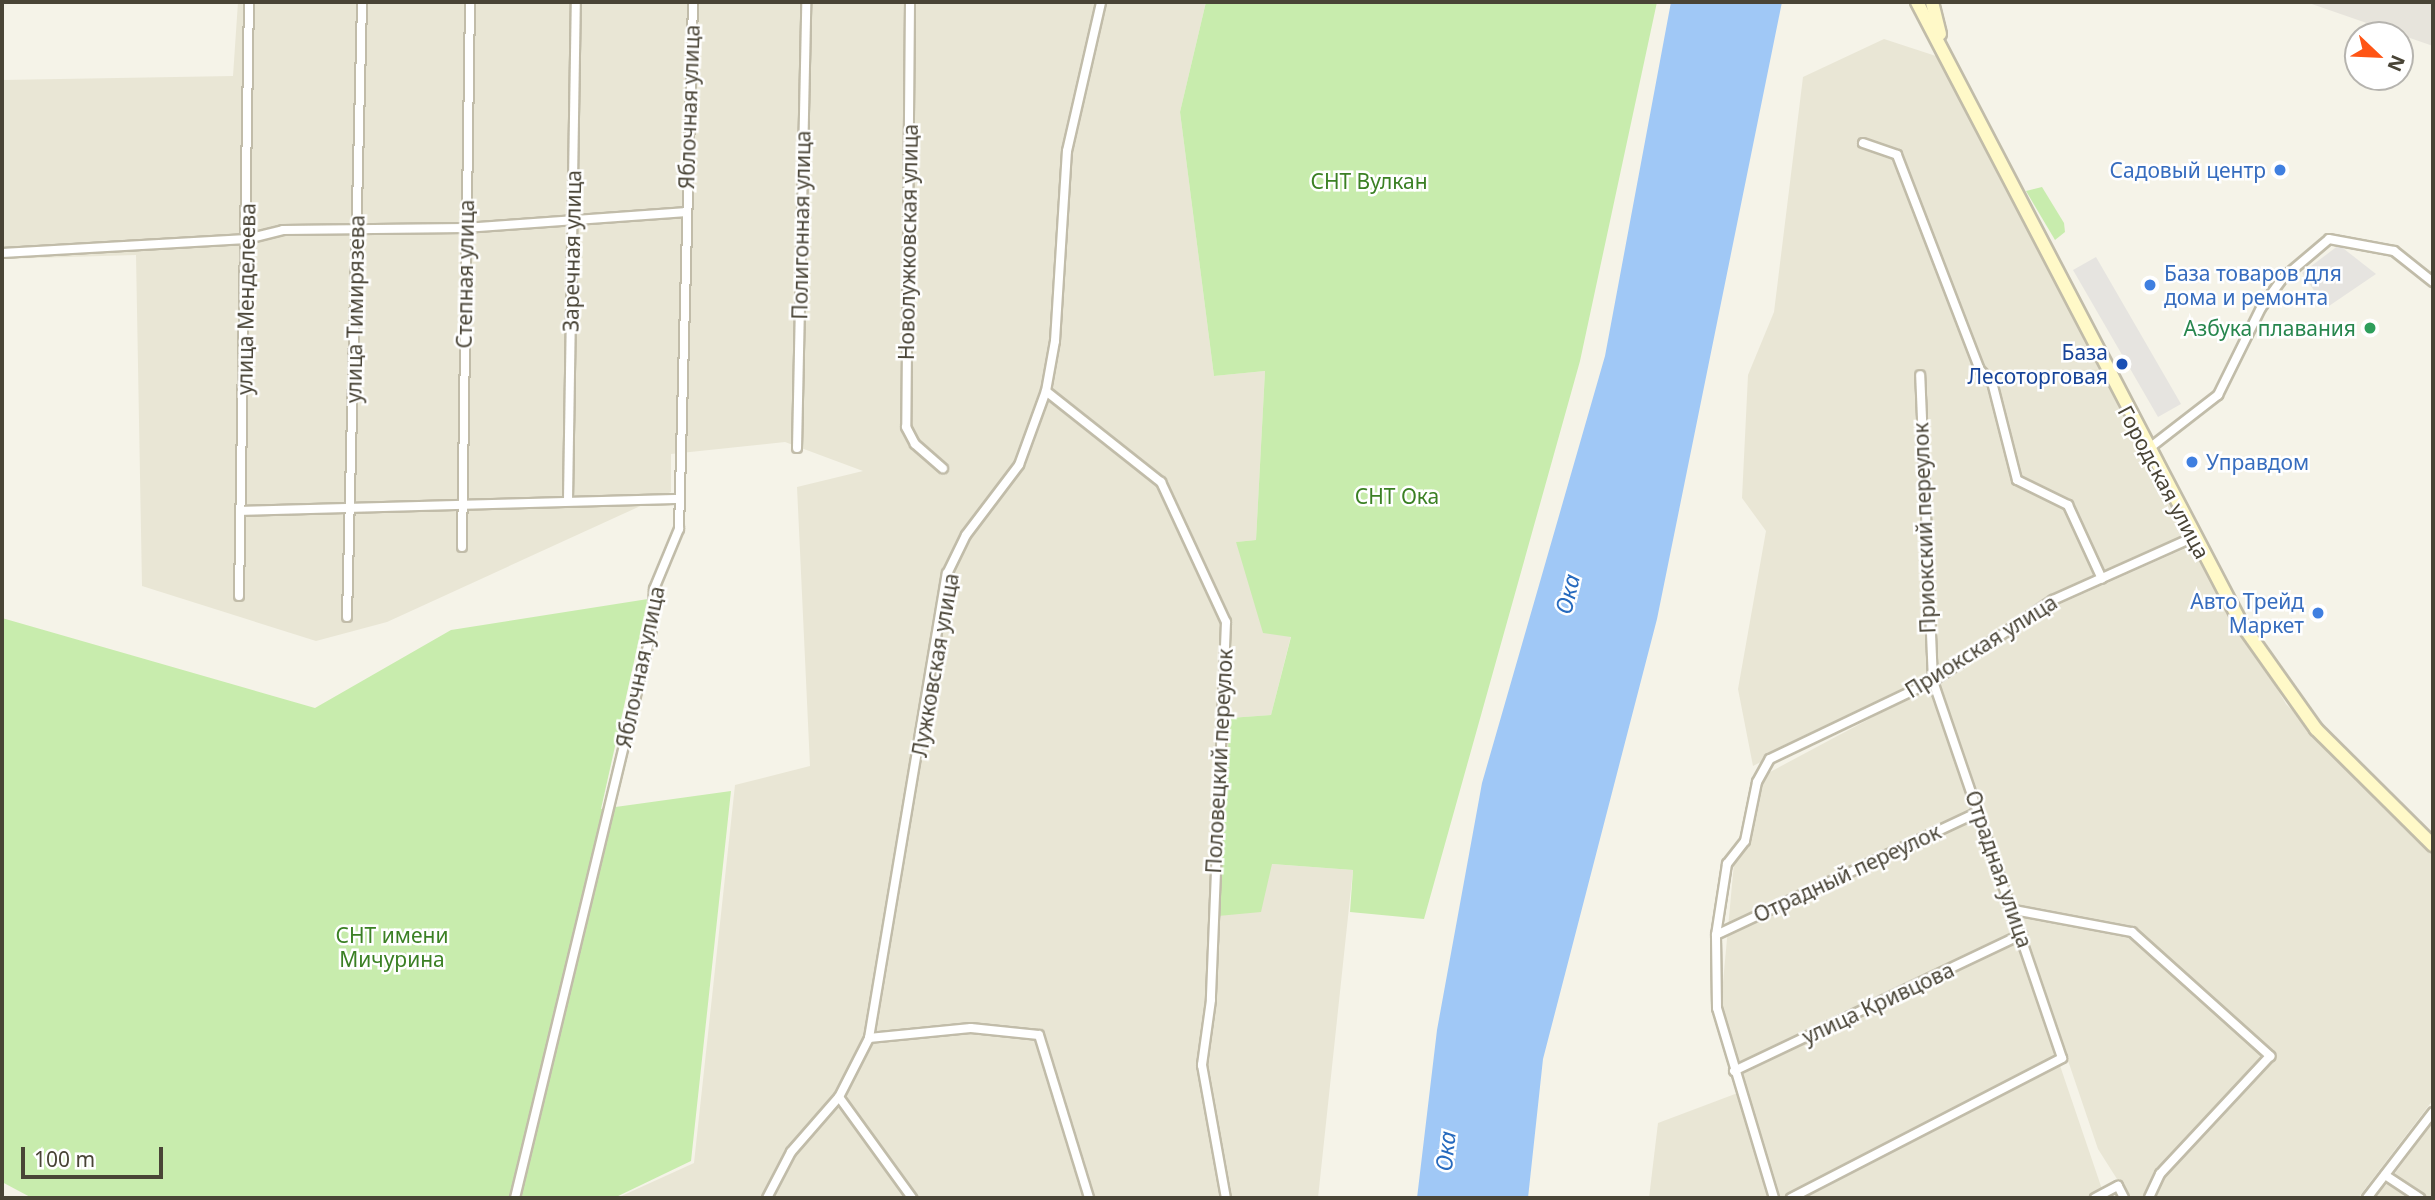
<!DOCTYPE html>
<meta charset="utf-8">
<style>
body{margin:0}
#map{position:relative;width:2435px;height:1200px;overflow:hidden;background:#f5f3e8;font-family:"Noto Sans",sans-serif}
div>[style]{position:absolute}
.residential>*{inset:0;background:#e9e6d5}
.industrial>*{inset:0;background:#e7e4dc}
.green>*{inset:0;background:#c8ecad}
.parking>*{inset:0;background:#e6e4e0}
.water>*{inset:0;background:#a0c8f6}
.roads{filter:drop-shadow(2px 0 #c1bca9) drop-shadow(-2px 0 #c1bca9) drop-shadow(0 2px #c1bca9) drop-shadow(0 -2px #c1bca9)}
.street>*{height:8px;margin:-4px;padding:0 4px;transform-origin:4px;border-radius:4px;background:#fff}
.secondary>*{height:12px;margin:-6px;padding:0 6px;transform-origin:6px;border-radius:6px;background:#fff9c8}
.dots>*{width:19px;height:19px;translate:-50% -50%;box-sizing:border-box;border:4px solid #fff;border-radius:50%}
span{translate:-50% -50%;white-space:nowrap;text-align:center;line-height:1.15;-webkit-text-stroke:5px #fff;paint-order:stroke}
.street-label{font-size:21px;color:#494436}
.shop-label{font-size:21px;color:#366cbe}
.right{translate:-100% -50%;text-align:right}
.left{translate:0 -50%;text-align:left}
.park-label{font-size:21px;color:#3b8024}
.leisure-label{font-size:21px;color:#27864d}
.transit-label{font-size:21px;color:#164399}
.water-label{font-size:23px;color:#266abe;font-style:italic}
.frame{position:absolute;inset:0;border:4px solid #494436;pointer-events:none}
.north{position:absolute;left:2344px;top:21px;width:70px;height:70px;box-sizing:border-box;background:#fff;border:2px solid #b6b4af;border-radius:50%;rotate:113deg;font-size:19px;font-weight:700;line-height:28px;text-align:center;color:#494436}
.north::after{content:'';display:block;margin:auto;width:24px;height:32px;background:#ff5515;clip-path:polygon(50% 0,100% 100%,50% 72%,0 100%)}
.scale{position:absolute;left:21px;top:1147px;width:142px;height:32px;box-sizing:border-box;border:4px solid #494436;border-top:0;padding-left:9px;font-size:21px;line-height:24px;white-space:nowrap;color:#494436;-webkit-text-stroke:5px #fff;paint-order:stroke}
</style>
<div id="map">
<div class="residential">
<i style="clip-path:polygon(238px 2px,1206px 2px,1180px 112px,1214px 376px,1265px 371px,1256px 540px,1236px 542px,1291px 636px,1271px 715px,1230px 718px,1271px 864px,1353px 870px,1318px 1198px,617px 1198px,694px 1163px,735px 785px,810px 766px,797px 487px,863px 471px,785px 442px,671px 454px,671px 492px,387px 622px,316px 641px,142px 586px,136px 255px,2px 259px,2px 80px,233px 76px)"></i>
<i style="clip-path:polygon(1884px 39px,1942px 58px,2188px 535px,2049px 595px,1938px 671px,1753px 766px,1738px 689px,1766px 531px,1742px 498px,1748px 375px,1774px 312px,1803px 77px)"></i>
<i style="clip-path:polygon(2193px 545px,2286px 704px,2433px 854px,2433px 1100px,2358px 1198px,2129px 1198px,2098px 1149px,1940px 683px,2056px 606px)"></i>
<i style="clip-path:polygon(1931px 686px,2105px 1198px,1649px 1198px,1658px 1123px,1743px 1091px,1721px 1004px,1734px 863px,1755px 780px)"></i>
<i style="clip-path:polygon(2433px 1122px,2433px 1198px,2375px 1198px,2390px 1180px)"></i>
</div>
<div class="industrial">
<i style="clip-path:polygon(2306px 2px,2433px 2px,2433px 46px)"></i>
</div>
<div class="green">
<i style="clip-path:polygon(1206px 2px,1657px 2px,1580px 361px,1424px 919px,1350px 912px,1353px 870px,1272px 864px,1261px 912px,1218px 916px,1230px 718px,1271px 715px,1291px 637px,1263px 633px,1236px 542px,1256px 540px,1265px 371px,1214px 376px,1180px 112px)"></i>
<i style="clip-path:polygon(2042px 187px,2064px 223px,2065px 232px,2055px 240px,2026px 191px)"></i>
<i style="clip-path:polygon(648px 599px,601px 809px,731px 791px,691px 1161px,614px 1198px,32px 1198px,2px 1182px,2px 618px,315px 708px,451px 630px)"></i>
</div>
<div class="parking">
<i style="clip-path:polygon(2339px 245px,2376px 274px,2326px 308px,2302px 273px)"></i>
<i style="clip-path:polygon(2096px 257px,2181px 404px,2158px 417px,2073px 270px)"></i>
</div>
<div class="water">
<i style="clip-path:polygon(1671px 2px,1782px 2px,1657px 619px,1543px 1059px,1528px 1198px,1417px 1198px,1437px 1030px,1482px 783px,1605px 356px)"></i>
</div>
<div class="roads">
<div class="street">
<i style="left:910px;top:2px;width:425px;rotate:90.5deg"></i>
<i style="left:906px;top:427px;width:19px;rotate:62deg"></i>
<i style="left:915px;top:444px;width:37px;rotate:41deg"></i>
<i style="left:1863px;top:143px;width:36px;rotate:19deg"></i>
<i style="left:1897px;top:155px;width:230px;rotate:68.9deg"></i>
<i style="left:1980px;top:370px;width:17px;rotate:45deg"></i>
<i style="left:1992px;top:382px;width:101px;rotate:75.7deg"></i>
<i style="left:2017px;top:480px;width:57px;rotate:26.1deg"></i>
<i style="left:2068px;top:505px;width:81px;rotate:65.3deg"></i>
<i style="left:2px;top:253px;width:245px;rotate:-3.3deg"></i>
<i style="left:247px;top:239px;width:37px;rotate:-14deg"></i>
<i style="left:283px;top:230px;width:182px;rotate:-0.6deg"></i>
<i style="left:465px;top:228px;width:222px;rotate:-4.1deg"></i>
<i style="left:1046px;top:391px;width:147px;rotate:38.4deg"></i>
<i style="left:1161px;top:482px;width:154px;rotate:65.1deg"></i>
<i style="left:1226px;top:622px;width:378px;rotate:92.3deg"></i>
<i style="left:1211px;top:1000px;width:66px;rotate:97.9deg"></i>
<i style="left:1202px;top:1065px;width:135px;rotate:79.8deg"></i>
<i style="left:797px;top:448px;width:446px;rotate:-88.8deg"></i>
<i style="left:2147px;top:450px;width:90px;rotate:-37.8deg"></i>
<i style="left:2218px;top:395px;width:97px;rotate:-63.7deg"></i>
<i style="left:2261px;top:308px;width:37px;rotate:-54deg"></i>
<i style="left:2283px;top:278px;width:60px;rotate:-40.3deg"></i>
<i style="left:2329px;top:239px;width:66px;rotate:10.5deg"></i>
<i style="left:2394px;top:251px;width:50px;rotate:38.5deg"></i>
<i style="left:568px;top:500px;width:498px;rotate:-89.1deg"></i>
<i style="left:241px;top:511px;width:439px;rotate:-1.6deg"></i>
<i style="left:462px;top:547px;width:545px;rotate:-89.16deg"></i>
<i style="left:239px;top:596px;width:594px;rotate:-89.04deg"></i>
<i style="left:347px;top:617px;width:615px;rotate:-88.6deg"></i>
<i style="left:2014px;top:910px;width:120px;rotate:10.6deg"></i>
<i style="left:2132px;top:932px;width:186px;rotate:41.9deg"></i>
<i style="left:2270px;top:1056px;width:161px;rotate:133deg"></i>
<i style="left:2160px;top:1174px;width:26px;rotate:115deg"></i>
<i style="left:1716px;top:935px;width:290px;rotate:-25.1deg"></i>
<i style="left:869px;top:1038px;width:102px;rotate:-5.6deg"></i>
<i style="left:971px;top:1028px;width:68px;rotate:5.9deg"></i>
<i style="left:1039px;top:1035px;width:170px;rotate:72.9deg"></i>
<i style="left:1734px;top:1071px;width:319px;rotate:-25.4deg"></i>
<i style="left:839px;top:1097px;width:125px;rotate:54.1deg"></i>
<i style="left:2385px;top:1175px;width:42px;rotate:33.3deg"></i>
<i style="left:515px;top:1198px;width:585px;rotate:-76.46deg"></i>
<i style="left:652px;top:629px;width:40px;rotate:-87.1deg"></i>
<i style="left:654px;top:589px;width:65px;rotate:-67.4deg"></i>
<i style="left:679px;top:529px;width:527px;rotate:-88.48deg"></i>
<i style="left:767px;top:1198px;width:52px;rotate:-62.4deg"></i>
<i style="left:791px;top:1152px;width:73px;rotate:-48.9deg"></i>
<i style="left:839px;top:1097px;width:66px;rotate:-63deg"></i>
<i style="left:869px;top:1038px;width:471px;rotate:-80.5deg"></i>
<i style="left:947px;top:574px;width:43px;rotate:-64deg"></i>
<i style="left:966px;top:535px;width:88px;rotate:-52.9deg"></i>
<i style="left:1019px;top:465px;width:79px;rotate:-70deg"></i>
<i style="left:1046px;top:391px;width:51px;rotate:-79.8deg"></i>
<i style="left:1055px;top:341px;width:190px;rotate:-86.4deg"></i>
<i style="left:1067px;top:151px;width:153px;rotate:-77.1deg"></i>
<i style="left:1774px;top:1198px;width:198px;rotate:-106.7deg"></i>
<i style="left:1717px;top:1008px;width:73px;rotate:-90.8deg"></i>
<i style="left:1716px;top:935px;width:72px;rotate:-81.2deg"></i>
<i style="left:1727px;top:864px;width:29px;rotate:-52deg"></i>
<i style="left:1745px;top:841px;width:60px;rotate:-78.5deg"></i>
<i style="left:1757px;top:782px;width:26px;rotate:-61deg"></i>
<i style="left:1770px;top:759px;width:181px;rotate:-25.6deg"></i>
<i style="left:1933px;top:681px;width:145px;rotate:-34deg"></i>
<i style="left:2053px;top:600px;width:154px;rotate:-24.1deg"></i>
<i style="left:1791px;top:1198px;width:305px;rotate:-27.3deg"></i>
<i style="left:2062px;top:1058px;width:398px;rotate:-108.9deg"></i>
<i style="left:1933px;top:681px;width:306px;rotate:-92.4deg"></i>
<i style="left:2095px;top:1198px;width:26px;rotate:-28deg"></i>
<i style="left:2118px;top:1186px;width:13px;rotate:63deg"></i>
<i style="left:2367px;top:1198px;width:108px;rotate:-52.5deg"></i>
</div>
<div class="secondary">
<i style="left:1917px;top:2px;width:700px;rotate:62.45deg"></i>
<i style="left:2241px;top:623px;width:130px;rotate:54.7deg"></i>
<i style="left:2316px;top:729px;width:165px;rotate:44.8deg"></i>
<i style="left:1932px;top:2px;width:33px;rotate:76deg"></i>
</div>
</div>
<div class="dots">
<i style="left:2280px;top:170px;background:#3f7fe0"></i>
<i style="left:2150px;top:285px;background:#3f7fe0"></i>
<i style="left:2370px;top:328px;background:#2e9e5b"></i>
<i style="left:2122px;top:364px;background:#1a4fb4"></i>
<i style="left:2192px;top:462px;background:#3f7fe0"></i>
<i style="left:2318px;top:613px;background:#3f7fe0"></i>
</div>
<div class="street-label">
<span style="left:689px;top:107px;rotate:-88deg">Яблочная улица</span>
<span style="left:801px;top:225px;rotate:-89deg">Полигонная улица</span>
<span style="left:908px;top:242px;rotate:-89deg">Новолужковская улица</span>
<span style="left:572px;top:251px;rotate:-89deg">Заречная улица</span>
<span style="left:465px;top:274px;rotate:-89deg">Степная улица</span>
<span style="left:246px;top:299px;rotate:-89deg">улица Менделеева</span>
<span style="left:355px;top:309px;rotate:-89deg">улица Тимирязева</span>
<span style="left:2164px;top:482px;rotate:62deg">Городская улица</span>
<span style="left:1924px;top:528px;rotate:-92deg">Приокский переулок</span>
<span style="left:1981px;top:646px;rotate:-32deg">Приокская улица</span>
<span style="left:935px;top:665px;rotate:-80deg">Лужковская улица</span>
<span style="left:640px;top:667px;rotate:-78deg">Яблочная улица</span>
<span style="left:1219px;top:761px;rotate:-87deg">Половецкий переулок</span>
<span style="left:1999px;top:869px;rotate:71deg">Отрадная улица</span>
<span style="left:1847px;top:873px;rotate:-25deg">Отрадный переулок</span>
<span style="left:1878px;top:1003px;rotate:-25deg">улица Кривцова</span>
</div>
<div class="shop-label">
<span class="right" style="left:2266px;top:170px">Садовый центр</span>
<span class="left" style="left:2164px;top:285px">База товаров для<br>дома и ремонта</span>
<span class="left" style="left:2206px;top:462px">Управдом</span>
<span class="right" style="left:2304px;top:613px">Авто Трейд<br>Маркет</span>
</div>
<div class="park-label">
<span style="left:1369px;top:181px">СНТ Вулкан</span>
<span style="left:1397px;top:496px">СНТ Ока</span>
<span style="left:392px;top:947px">СНТ имени<br>Мичурина</span>
</div>
<div class="leisure-label">
<span class="right" style="left:2356px;top:328px">Азбука плавания</span>
</div>
<div class="transit-label">
<span class="right" style="left:2108px;top:364px">База<br>Лесоторговая</span>
</div>
<div class="water-label">
<span style="left:1567px;top:594px;rotate:-77deg">Ока</span>
<span style="left:1445px;top:1151px;rotate:-84deg">Ока</span>
</div>
<div class="frame"></div>
<div class="north">N</div>
<div class="scale">100 m</div>
</div>
